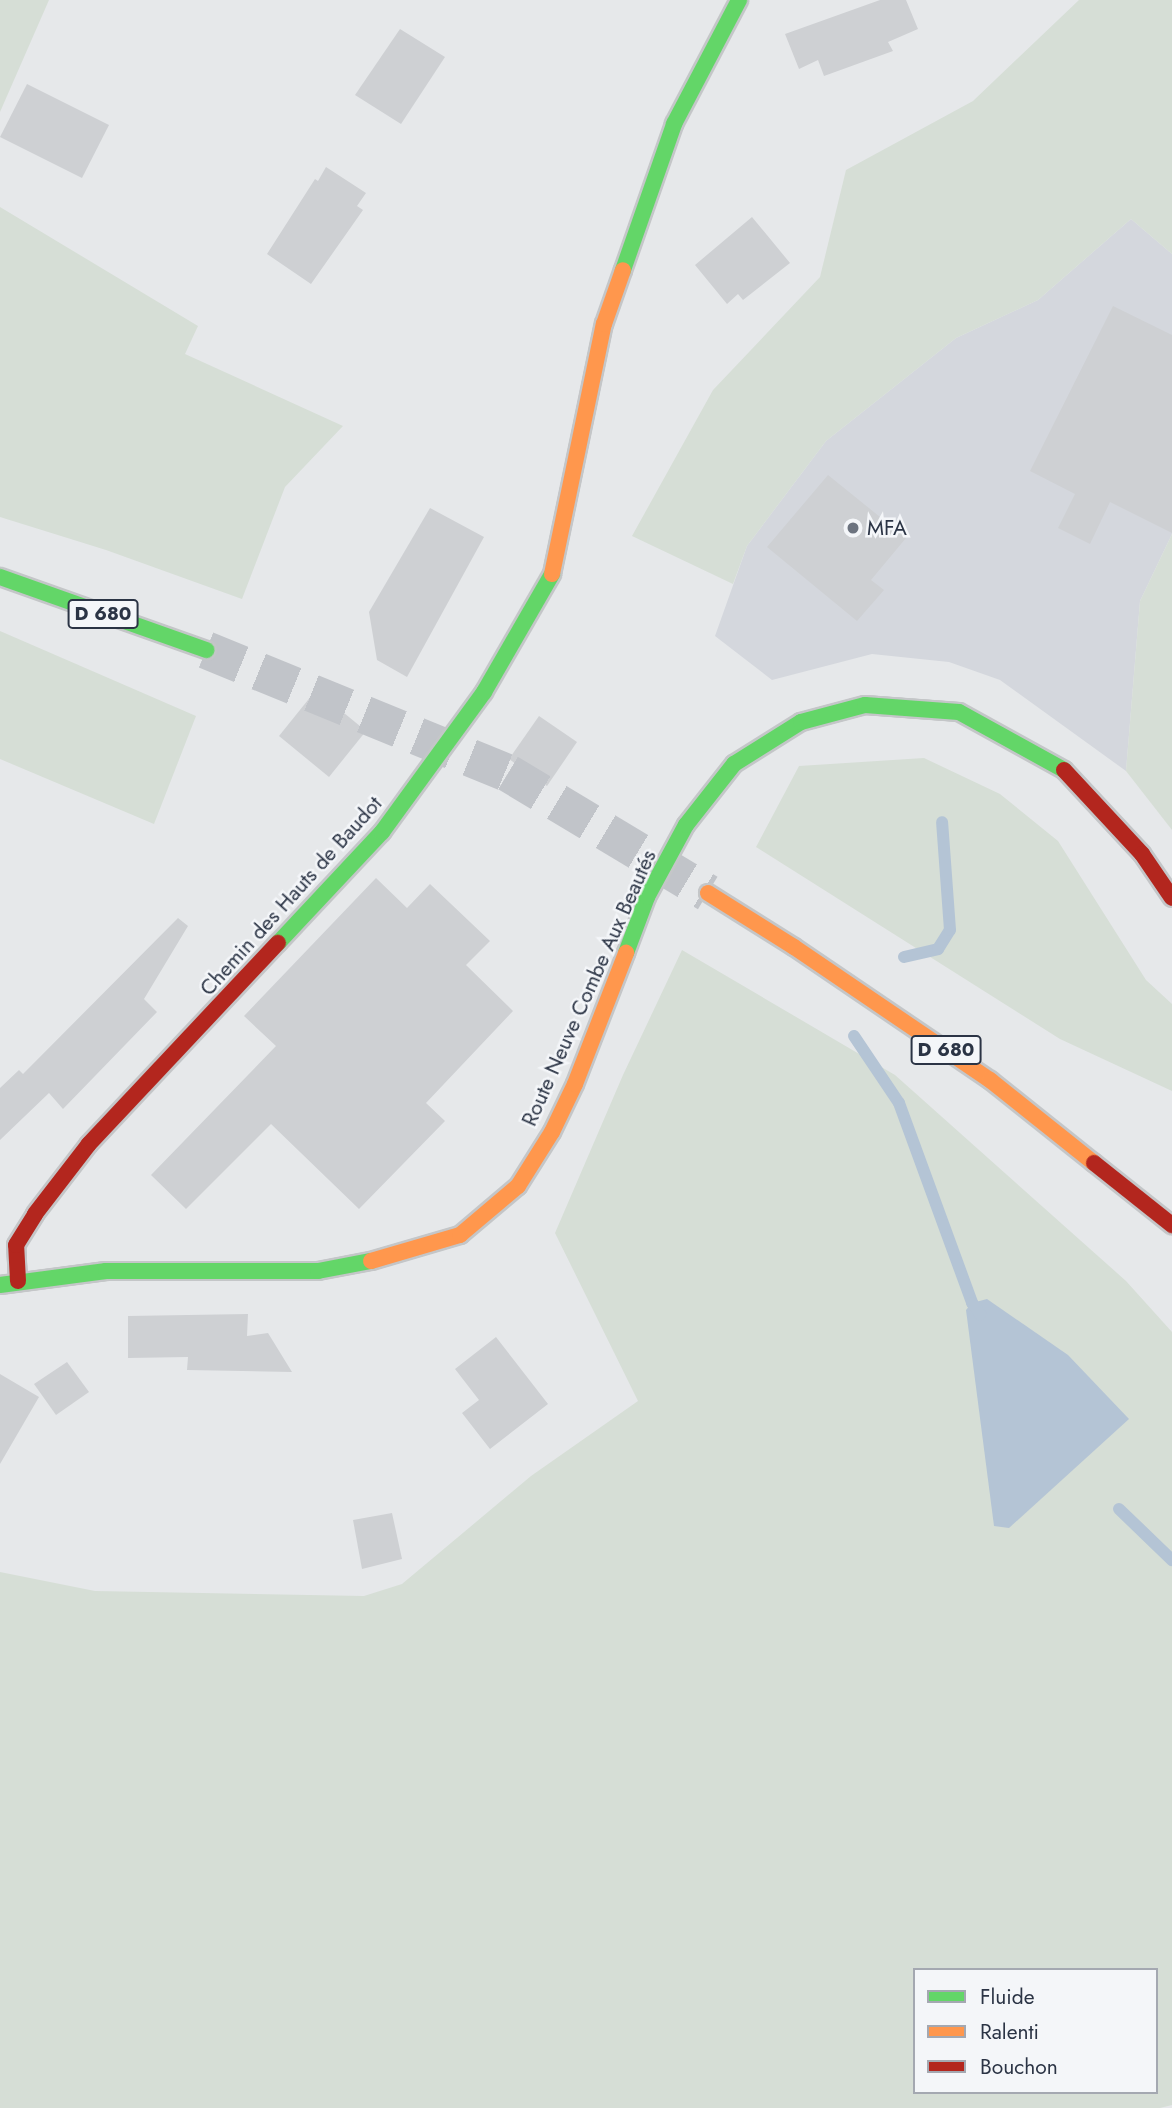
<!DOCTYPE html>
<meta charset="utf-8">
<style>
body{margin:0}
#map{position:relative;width:1172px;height:2108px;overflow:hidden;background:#e6e8ea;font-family:Jost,sans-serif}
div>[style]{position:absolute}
.built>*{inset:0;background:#d4d7dd}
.green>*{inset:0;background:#d6ded6}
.water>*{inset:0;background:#b4c4d5}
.stream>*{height:12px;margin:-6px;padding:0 6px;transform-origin:6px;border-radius:6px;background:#b4c4d5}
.building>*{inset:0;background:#ced0d3}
.primary-tunnel>*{height:38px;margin-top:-19px;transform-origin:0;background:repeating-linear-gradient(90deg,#c1c4c9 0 38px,transparent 0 57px)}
.roads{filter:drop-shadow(2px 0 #c4c6c8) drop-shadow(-2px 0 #c4c6c8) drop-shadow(0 2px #c4c6c8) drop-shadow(0 -2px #c4c6c8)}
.fast>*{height:16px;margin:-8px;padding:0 8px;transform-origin:8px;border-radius:8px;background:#63d668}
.slow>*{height:16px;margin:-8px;padding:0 8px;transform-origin:8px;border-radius:8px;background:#ff974d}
.jam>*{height:16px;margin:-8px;padding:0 8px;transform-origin:8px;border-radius:8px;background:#b3261e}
.dots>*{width:19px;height:19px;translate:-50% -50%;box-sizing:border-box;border:4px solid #f4f6f9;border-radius:50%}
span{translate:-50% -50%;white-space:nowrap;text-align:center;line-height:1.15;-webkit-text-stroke:5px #f4f6f9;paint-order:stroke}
.shield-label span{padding:2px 5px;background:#f4f6f9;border:2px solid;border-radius:5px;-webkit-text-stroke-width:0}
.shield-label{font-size:19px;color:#2b3445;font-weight:700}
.poi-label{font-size:21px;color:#2b3445}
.left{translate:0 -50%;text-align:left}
.street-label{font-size:21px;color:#2b3445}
.legend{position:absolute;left:913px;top:1968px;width:245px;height:126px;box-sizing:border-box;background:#f4f6f9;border:2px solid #a4a8b1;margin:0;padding:9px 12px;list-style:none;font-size:21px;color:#2b3445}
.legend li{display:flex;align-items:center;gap:14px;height:35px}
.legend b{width:35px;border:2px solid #a4a8b1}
</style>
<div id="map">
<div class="built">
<i style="clip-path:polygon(1131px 219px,1172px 254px,1172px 534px,1140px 601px,1126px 771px,1000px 680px,949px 662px,872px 654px,772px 680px,715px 636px,747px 546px,826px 441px,956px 338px,1038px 300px)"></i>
</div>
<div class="green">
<i style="clip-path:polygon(0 0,49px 0,0 112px)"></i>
<i style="clip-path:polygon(1079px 0,1172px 0,1172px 254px,1131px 219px,1038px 300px,956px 338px,826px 441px,747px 546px,733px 584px,632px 536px,713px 390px,820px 277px,846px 170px,973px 101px)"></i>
<i style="clip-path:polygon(0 207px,198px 326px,185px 354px,343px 426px,285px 487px,242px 599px,106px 550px,0 517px)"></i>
<i style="clip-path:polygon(1172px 534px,1172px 830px,1126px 771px,1140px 601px)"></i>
<i style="clip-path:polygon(0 631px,196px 716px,154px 824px,0 759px)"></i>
<i style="clip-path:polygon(924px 758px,1000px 794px,1058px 841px,1146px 980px,1172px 1004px,1172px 1091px,1060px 1039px,756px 847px,799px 766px)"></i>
<i style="clip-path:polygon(evenodd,682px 950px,895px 1075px,1126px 1281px,1172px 1332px,1172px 2105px,1160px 2108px,0 2108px,0 1572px,95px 1591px,364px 1596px,402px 1584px,531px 1476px,638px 1401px,555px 1233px,623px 1075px,682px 950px,915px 1970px,1156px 1970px,1156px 2092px,915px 2092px,915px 1970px)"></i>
</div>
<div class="water">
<i style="clip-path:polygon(987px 1299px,1068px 1355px,1129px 1419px,1009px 1528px,994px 1526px,966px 1310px,972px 1303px)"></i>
</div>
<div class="stream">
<i style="left:904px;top:957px;width:35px;rotate:-13deg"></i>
<i style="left:938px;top:949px;width:22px;rotate:-58deg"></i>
<i style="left:950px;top:930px;width:108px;rotate:-94.2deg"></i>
<i style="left:854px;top:1036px;width:81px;rotate:56.1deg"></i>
<i style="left:899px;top:1103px;width:213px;rotate:69.9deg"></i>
<i style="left:972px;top:1303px;width:14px;rotate:54deg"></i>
<i style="left:1119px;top:1509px;width:74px;rotate:43.9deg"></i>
</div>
<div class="building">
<i style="clip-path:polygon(880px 0,906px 0,918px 29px,888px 42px,893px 51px,824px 76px,818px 60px,799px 69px,785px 34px)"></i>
<i style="clip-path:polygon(400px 29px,445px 57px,401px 124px,355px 95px)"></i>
<i style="clip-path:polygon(27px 84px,109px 125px,82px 178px,0 137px)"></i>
<i style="clip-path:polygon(326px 167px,366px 193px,357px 206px,363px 210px,311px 284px,267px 254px,315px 179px,318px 181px)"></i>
<i style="clip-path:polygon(752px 217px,790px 263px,743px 300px,738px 294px,727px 304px,695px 265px)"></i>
<i style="clip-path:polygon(1113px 306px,1172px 335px,1172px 533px,1110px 502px,1090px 544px,1058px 528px,1075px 494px,1030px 471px)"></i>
<i style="clip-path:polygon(828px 475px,906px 538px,871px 580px,884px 590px,857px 621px,767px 547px)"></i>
<i style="clip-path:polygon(430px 508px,484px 537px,407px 677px,377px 660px,369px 612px)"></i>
<i style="clip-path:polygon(316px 690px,366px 731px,329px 777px,279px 736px)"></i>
<i style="clip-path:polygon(539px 716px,577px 742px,547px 786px,509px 759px)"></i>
<i style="clip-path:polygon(376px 878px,407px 908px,430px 884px,490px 941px,466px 965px,513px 1011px,426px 1103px,445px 1121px,359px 1209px,271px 1124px,186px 1209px,151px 1175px,276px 1046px,244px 1016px)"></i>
<i style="clip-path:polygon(178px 918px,188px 926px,144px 999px,157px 1012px,63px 1109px,49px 1093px,0 1140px,0 1088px,19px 1070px,23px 1074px)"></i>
<i style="clip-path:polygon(248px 1314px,247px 1336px,268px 1333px,292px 1372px,187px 1370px,188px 1357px,128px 1358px,128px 1316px)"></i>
<i style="clip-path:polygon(496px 1337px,548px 1404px,490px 1449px,462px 1413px,479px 1400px,455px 1369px)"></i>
<i style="clip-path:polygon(67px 1362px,89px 1392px,56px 1415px,34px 1384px)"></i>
<i style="clip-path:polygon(0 1374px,39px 1397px,0 1464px)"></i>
<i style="clip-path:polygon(392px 1513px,402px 1559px,362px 1569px,353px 1520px)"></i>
</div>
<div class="primary-tunnel">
<i style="left:206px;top:650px;width:326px;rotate:22.2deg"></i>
<i style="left:508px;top:773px;width:233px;rotate:31deg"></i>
</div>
<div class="roads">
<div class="fast">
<i style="left:623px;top:270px;width:155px;rotate:-70.7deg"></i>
<i style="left:674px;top:124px;width:140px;rotate:-62.3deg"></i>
<i style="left:0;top:577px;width:219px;rotate:19.5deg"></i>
<i style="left:278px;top:943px;width:152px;rotate:-46.9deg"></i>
<i style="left:382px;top:832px;width:173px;rotate:-53.9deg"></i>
<i style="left:484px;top:692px;width:136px;rotate:-60deg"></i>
<i style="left:626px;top:953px;width:60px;rotate:-69.4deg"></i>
<i style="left:647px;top:897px;width:82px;rotate:-61.6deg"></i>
<i style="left:686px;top:825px;width:78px;rotate:-51.8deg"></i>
<i style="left:734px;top:764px;width:79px;rotate:-32.1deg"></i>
<i style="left:801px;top:722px;width:66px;rotate:-14.9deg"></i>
<i style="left:865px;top:705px;width:94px;rotate:4.3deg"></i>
<i style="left:959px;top:712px;width:120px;rotate:28.9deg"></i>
<i style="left:0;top:1285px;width:107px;rotate:-7.5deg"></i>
<i style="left:106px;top:1271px;width:212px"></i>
<i style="left:318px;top:1271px;width:54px;rotate:-10.7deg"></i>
</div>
<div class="slow">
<i style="left:552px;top:574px;width:255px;rotate:-78.3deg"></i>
<i style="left:604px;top:324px;width:57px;rotate:-70.6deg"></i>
<i style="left:708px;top:893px;width:102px;rotate:32.1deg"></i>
<i style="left:794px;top:947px;width:237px;rotate:34.2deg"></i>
<i style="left:990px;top:1080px;width:133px;rotate:38.6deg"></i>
<i style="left:371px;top:1261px;width:93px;rotate:-16.3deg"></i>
<i style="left:460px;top:1235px;width:76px;rotate:-40.2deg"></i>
<i style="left:518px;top:1186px;width:64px;rotate:-57.8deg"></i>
<i style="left:552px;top:1132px;width:53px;rotate:-64.4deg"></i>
<i style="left:575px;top:1084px;width:141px;rotate:-68.7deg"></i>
</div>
<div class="jam">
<i style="left:1064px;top:770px;width:115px;rotate:47.1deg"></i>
<i style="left:1142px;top:854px;width:53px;rotate:55.7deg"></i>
<i style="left:1094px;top:1163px;width:100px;rotate:38.5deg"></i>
<i style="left:18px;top:1281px;width:36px;rotate:-93deg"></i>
<i style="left:16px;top:1245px;width:36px;rotate:-58deg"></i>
<i style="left:35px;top:1214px;width:88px;rotate:-52.4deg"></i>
<i style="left:89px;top:1144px;width:276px;rotate:-46.8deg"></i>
</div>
</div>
<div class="dots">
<i style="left:853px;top:528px;background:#6c737f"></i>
</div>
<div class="shield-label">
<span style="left:103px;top:614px">D 680</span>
<span style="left:946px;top:1050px">D 680</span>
</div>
<div class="poi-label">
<span class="left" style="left:867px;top:528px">MFA</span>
</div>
<div class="street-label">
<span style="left:291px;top:896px;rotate:-48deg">Chemin des Hauts de Baudot</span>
<span style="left:589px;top:988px;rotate:-66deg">Route Neuve Combe Aux Beautés</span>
</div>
<ul class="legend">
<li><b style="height:9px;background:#63d668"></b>Fluide</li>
<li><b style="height:9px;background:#ff974d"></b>Ralenti</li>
<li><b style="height:9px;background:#b3261e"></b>Bouchon</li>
</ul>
</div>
